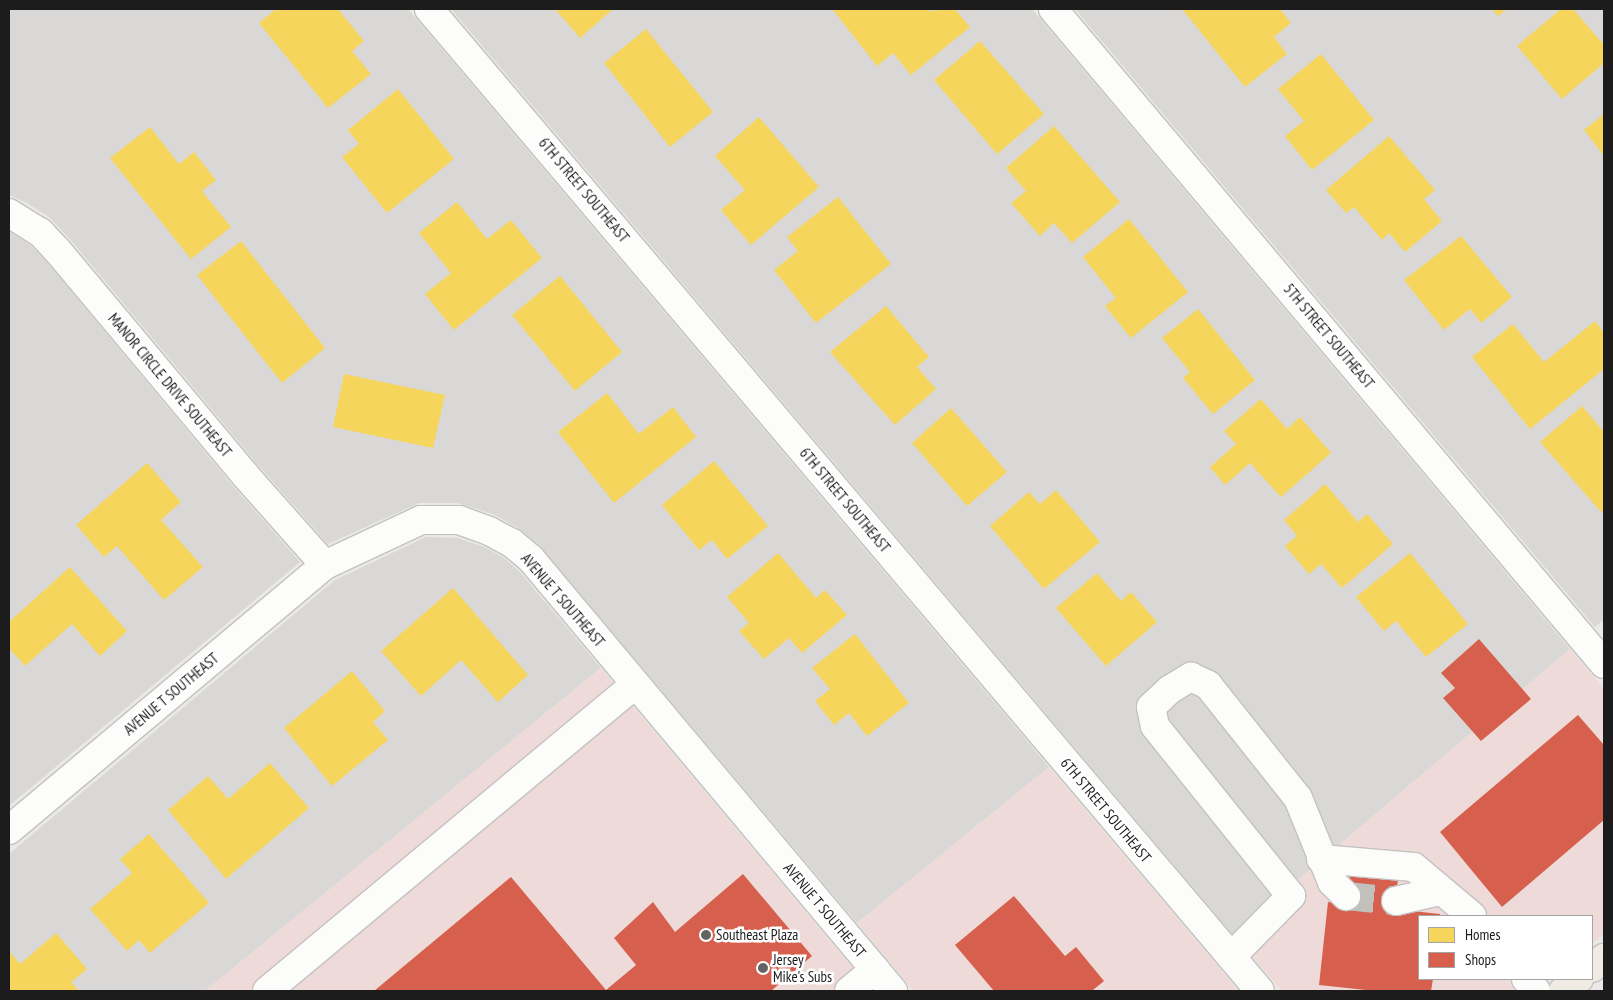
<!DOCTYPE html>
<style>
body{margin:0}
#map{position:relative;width:1613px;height:1000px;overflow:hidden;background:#ebe9e5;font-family:"PT Sans Narrow",sans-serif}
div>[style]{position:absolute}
.residential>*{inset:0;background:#dad8d6}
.commercial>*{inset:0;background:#eedbd9}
.homes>*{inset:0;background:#f6d55c}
.shops>*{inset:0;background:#d6604d}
.minor-tunnel>*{height:28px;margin-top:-14px;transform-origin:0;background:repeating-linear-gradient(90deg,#c2c0bd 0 28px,transparent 0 42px)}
.roads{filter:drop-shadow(1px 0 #c3c2c1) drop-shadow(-1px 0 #c3c2c1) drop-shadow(0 1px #c3c2c1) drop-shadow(0 -1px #c3c2c1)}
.minor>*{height:28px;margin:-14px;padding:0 14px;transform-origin:14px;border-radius:14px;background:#fcfcfb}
.major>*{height:28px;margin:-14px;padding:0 14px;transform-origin:14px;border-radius:14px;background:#f0ebe3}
.dots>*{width:14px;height:14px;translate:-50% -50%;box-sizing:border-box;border:2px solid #fff;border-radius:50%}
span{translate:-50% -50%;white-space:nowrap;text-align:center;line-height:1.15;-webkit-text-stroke:5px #fff;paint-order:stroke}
.street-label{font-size:15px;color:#1c1c1c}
.poi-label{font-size:15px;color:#1c1c1c}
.left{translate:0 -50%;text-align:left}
.frame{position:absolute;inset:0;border:10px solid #1c1c1c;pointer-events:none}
.legend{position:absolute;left:1418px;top:915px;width:175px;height:65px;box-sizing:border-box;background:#fff;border:1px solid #a4a4a4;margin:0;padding:6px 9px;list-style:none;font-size:15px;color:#1c1c1c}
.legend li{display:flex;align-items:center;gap:10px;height:25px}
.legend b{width:25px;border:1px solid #a4a4a4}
</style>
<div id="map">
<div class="residential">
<i style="clip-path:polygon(9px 9px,408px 9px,1049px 767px,857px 923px,540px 546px,518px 528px,493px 514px,457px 503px,419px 503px,328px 544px,258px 465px,69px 238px,49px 217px,27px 203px,9px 195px)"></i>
<i style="clip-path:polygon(451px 9px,1032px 9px,1570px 649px,1233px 935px)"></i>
<i style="clip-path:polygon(1075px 9px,1604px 9px,1604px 619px,1595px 627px)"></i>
<i style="clip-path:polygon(9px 231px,30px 245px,45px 260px,233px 486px,300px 562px,9px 806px)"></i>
<i style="clip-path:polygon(426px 537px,458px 538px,484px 547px,503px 557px,519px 571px,601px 668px,205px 991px,9px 991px,9px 854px,335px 580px)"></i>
</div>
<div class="commercial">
<i style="clip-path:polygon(1570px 649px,1604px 689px,1604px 934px,1592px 944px,1592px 916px,1419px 916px,1419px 979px,1549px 979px,1534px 991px,1282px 991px,1233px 935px)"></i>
<i style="clip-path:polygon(601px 668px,872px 991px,205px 991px)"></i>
<i style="clip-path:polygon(1049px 767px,1239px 991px,914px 991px,857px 923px)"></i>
</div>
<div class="homes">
<i style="clip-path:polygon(276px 9px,338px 9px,364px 41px,352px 51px,371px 74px,328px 108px,259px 23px)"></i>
<i style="clip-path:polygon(555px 9px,613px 9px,580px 38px)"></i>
<i style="clip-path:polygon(835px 9px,927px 9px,929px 11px,955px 9px,970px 27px,911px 75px,893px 53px,877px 66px,833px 10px)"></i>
<i style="clip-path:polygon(1182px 9px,1280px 9px,1291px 23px,1274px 37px,1287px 54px,1245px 87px)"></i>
<i style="clip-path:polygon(1492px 9px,1507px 9px,1498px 16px)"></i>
<i style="clip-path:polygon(1561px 9px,1573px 9px,1604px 45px,1604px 63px,1562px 99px,1517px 46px)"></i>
<i style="clip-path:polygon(646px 29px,713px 112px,670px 147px,604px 63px)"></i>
<i style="clip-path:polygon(980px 41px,1044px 114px,997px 154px,934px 80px)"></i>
<i style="clip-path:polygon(1321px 54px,1374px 120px,1312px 170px,1285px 136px,1304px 121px,1278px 89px)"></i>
<i style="clip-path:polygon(398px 89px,454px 159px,387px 213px,342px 157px,359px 144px,348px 130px)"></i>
<i style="clip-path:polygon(1604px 114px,1604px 156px,1584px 130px)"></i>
<i style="clip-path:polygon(759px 117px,819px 187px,751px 245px,721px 210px,745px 190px,715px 156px)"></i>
<i style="clip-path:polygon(1054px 126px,1120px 202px,1072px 243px,1054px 223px,1040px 236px,1011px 203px,1026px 191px,1006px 168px)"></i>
<i style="clip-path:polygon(150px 127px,179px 164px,194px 152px,216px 180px,202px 191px,231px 227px,191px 259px,110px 158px)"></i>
<i style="clip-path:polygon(1389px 136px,1435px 190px,1424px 199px,1442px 221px,1405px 252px,1389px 233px,1382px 240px,1354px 207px,1346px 213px,1326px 190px)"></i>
<i style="clip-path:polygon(838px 197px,891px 264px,816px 323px,774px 270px,798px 251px,787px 237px)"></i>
<i style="clip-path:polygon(457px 202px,487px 239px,511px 220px,542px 258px,454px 330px,425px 294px,451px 273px,419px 233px)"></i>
<i style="clip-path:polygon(1129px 219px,1188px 292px,1131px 338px,1105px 306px,1116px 298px,1083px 257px)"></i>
<i style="clip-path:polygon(1461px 236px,1512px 297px,1481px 323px,1470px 309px,1444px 330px,1404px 280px)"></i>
<i style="clip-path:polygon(241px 241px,325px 348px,282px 383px,197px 275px)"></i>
<i style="clip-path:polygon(560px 276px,622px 352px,575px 391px,512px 315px)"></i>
<i style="clip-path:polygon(886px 306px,929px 357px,917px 367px,936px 389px,895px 425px,830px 352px)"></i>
<i style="clip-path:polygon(1198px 309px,1255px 380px,1213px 414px,1183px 378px,1190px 372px,1162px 338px)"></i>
<i style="clip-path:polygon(1595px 321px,1604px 333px,1604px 369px,1530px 429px,1472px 357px,1513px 324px,1544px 362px)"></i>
<i style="clip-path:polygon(344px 374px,445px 395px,433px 448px,333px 427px)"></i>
<i style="clip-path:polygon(607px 393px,639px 434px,673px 407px,696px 437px,614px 503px,558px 432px)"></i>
<i style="clip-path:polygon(1261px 399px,1287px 429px,1300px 417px,1331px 453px,1281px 497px,1250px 463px,1225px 485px,1210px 467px,1236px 444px,1224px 431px)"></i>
<i style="clip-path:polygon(1582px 406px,1604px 432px,1604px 510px,1601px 512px,1540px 442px)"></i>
<i style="clip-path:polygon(951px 408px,1007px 472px,967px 506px,912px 443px)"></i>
<i style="clip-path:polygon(714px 461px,768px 526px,727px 559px,712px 540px,699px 550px,662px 505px)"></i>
<i style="clip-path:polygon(147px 463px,181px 502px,161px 520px,203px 567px,164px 600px,117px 546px,104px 557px,76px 525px)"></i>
<i style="clip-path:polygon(1325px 484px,1358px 522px,1367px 514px,1393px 544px,1342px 588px,1321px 564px,1309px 574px,1285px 546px,1297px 536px,1284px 520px)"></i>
<i style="clip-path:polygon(1056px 490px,1100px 542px,1044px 589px,990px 526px,1029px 492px,1040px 504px)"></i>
<i style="clip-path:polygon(778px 553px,816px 598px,825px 590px,847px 615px,802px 653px,789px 638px,764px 659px,739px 631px,749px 623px,727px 597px)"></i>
<i style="clip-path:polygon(1410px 553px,1468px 624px,1426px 657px,1396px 621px,1384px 631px,1356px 597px)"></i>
<i style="clip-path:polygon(70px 567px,127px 631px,100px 656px,72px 624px,25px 666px,9px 648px,9px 622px)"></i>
<i style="clip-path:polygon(1097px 573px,1121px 601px,1131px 592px,1157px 622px,1106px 666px,1056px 608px)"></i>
<i style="clip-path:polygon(453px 588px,528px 675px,498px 702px,461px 660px,421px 696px,381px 651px)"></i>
<i style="clip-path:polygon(855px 634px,909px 703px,867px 736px,849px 713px,834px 725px,815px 701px,830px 689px,812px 668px)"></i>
<i style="clip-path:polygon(352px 671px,385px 711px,373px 722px,388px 740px,332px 786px,284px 728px)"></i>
<i style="clip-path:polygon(270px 763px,309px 808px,226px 879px,168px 810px,208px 776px,228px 799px)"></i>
<i style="clip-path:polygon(149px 834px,209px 903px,150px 953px,139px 940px,127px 951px,90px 909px,132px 873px,120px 859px)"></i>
<i style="clip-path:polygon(56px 933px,87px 969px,71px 982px,79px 991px,9px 991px,9px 951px,20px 964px)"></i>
</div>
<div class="shops">
<i style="clip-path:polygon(1479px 639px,1531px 699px,1481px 741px,1443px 698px,1455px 688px,1441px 673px)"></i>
<i style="clip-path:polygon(1578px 715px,1604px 745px,1604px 820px,1502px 907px,1440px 832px)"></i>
<i style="clip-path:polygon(743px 874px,812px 956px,771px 991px,374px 991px,511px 877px,606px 990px,636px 965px,614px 938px,653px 902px,675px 932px)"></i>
<i style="clip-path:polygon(1350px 874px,1398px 879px,1394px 909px,1440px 914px,1440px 916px,1419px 916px,1419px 979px,1433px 979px,1431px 991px,1375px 991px,1319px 985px,1328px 902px,1346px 904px)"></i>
<i style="clip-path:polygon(1014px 896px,1065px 956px,1076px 947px,1104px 981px,1093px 990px,1095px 991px,994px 991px,955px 945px)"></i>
</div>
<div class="minor-tunnel">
<i style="left:1346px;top:896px;width:50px;rotate:5.7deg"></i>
</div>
<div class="roads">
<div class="minor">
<i style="left:429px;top:9px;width:1286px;rotate:49.76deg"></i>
<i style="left:1053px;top:9px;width:856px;rotate:49.93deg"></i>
<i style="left:9px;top:213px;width:36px;rotate:32deg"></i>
<i style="left:40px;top:232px;width:25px;rotate:47deg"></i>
<i style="left:57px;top:250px;width:293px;rotate:50.1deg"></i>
<i style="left:245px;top:475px;width:120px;rotate:48.4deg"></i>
<i style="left:9px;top:830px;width:412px;rotate:-40deg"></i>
<i style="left:325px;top:565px;width:106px;rotate:-25.1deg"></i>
<i style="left:421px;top:520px;width:38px"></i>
<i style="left:459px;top:520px;width:32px;rotate:20deg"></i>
<i style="left:489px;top:531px;width:26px;rotate:28deg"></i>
<i style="left:512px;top:543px;width:25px;rotate:40deg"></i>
<i style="left:531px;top:559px;width:564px;rotate:50.04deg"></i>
<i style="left:1321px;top:859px;width:93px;rotate:4.9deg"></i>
<i style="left:1414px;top:867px;width:76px;rotate:40.2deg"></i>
<i style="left:1396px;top:901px;width:45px;rotate:-12.8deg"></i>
<i style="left:1231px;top:957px;width:86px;rotate:-45.5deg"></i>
<i style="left:1291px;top:896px;width:218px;rotate:-128.7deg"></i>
<i style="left:1155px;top:726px;width:19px;rotate:-102deg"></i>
<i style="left:1151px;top:707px;width:25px;rotate:-43deg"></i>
<i style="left:1169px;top:690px;width:26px;rotate:-31deg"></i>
<i style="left:1191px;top:677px;width:19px;rotate:25deg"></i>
<i style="left:1208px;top:685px;width:144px;rotate:51.5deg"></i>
<i style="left:1298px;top:798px;width:91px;rotate:68deg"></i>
<i style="left:1332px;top:882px;width:20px;rotate:45deg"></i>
<i style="left:1526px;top:979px;width:16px;rotate:50deg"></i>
<i style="left:267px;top:991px;width:479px;rotate:-39.8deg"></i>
<i style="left:849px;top:991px;width:34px;rotate:-40deg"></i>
</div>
<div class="major">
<i style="left:1592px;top:968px;width:16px;rotate:-40deg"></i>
<i style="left:1563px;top:991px;width:20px;rotate:-37deg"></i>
</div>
</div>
<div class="dots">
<i style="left:706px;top:935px;background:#646462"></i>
<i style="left:763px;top:968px;background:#646462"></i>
</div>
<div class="street-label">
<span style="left:584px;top:190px;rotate:50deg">6TH STREET SOUTHEAST</span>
<span style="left:1329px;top:336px;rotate:50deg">5TH STREET SOUTHEAST</span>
<span style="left:170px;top:385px;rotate:50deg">MANOR CIRCLE DRIVE SOUTHEAST</span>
<span style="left:845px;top:500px;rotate:50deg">6TH STREET SOUTHEAST</span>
<span style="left:563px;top:600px;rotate:49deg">AVENUE T SOUTHEAST</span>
<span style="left:171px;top:694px;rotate:-40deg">AVENUE T SOUTHEAST</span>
<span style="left:1106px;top:810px;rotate:50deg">6TH STREET SOUTHEAST</span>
<span style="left:825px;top:910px;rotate:50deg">AVENUE T SOUTHEAST</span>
</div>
<div class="poi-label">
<span class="left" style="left:716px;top:935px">Southeast Plaza</span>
<span class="left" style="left:773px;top:968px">Jersey<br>Mike's Subs</span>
</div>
<div class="frame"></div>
<ul class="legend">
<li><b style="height:14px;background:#f6d55c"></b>Homes</li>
<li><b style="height:14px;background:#d6604d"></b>Shops</li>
</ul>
</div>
